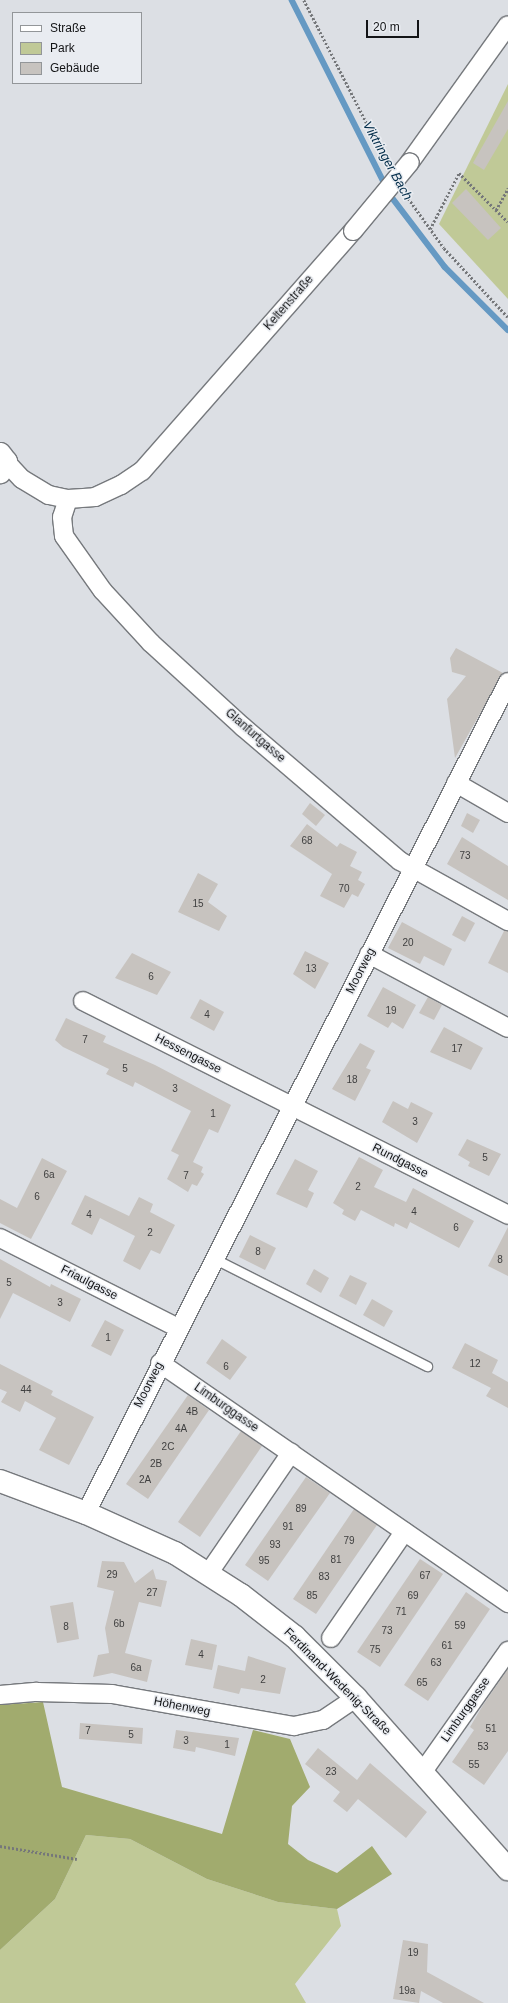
<!DOCTYPE html>
<meta charset="utf-8">
<style>
body{margin:0}
#map{position:relative;width:508px;height:2003px;overflow:hidden;background:#dcdfe4;font-family:Helvetica,sans-serif}
div>[style]{position:absolute}
.green>*{inset:0;background:#c0c997}
.forest>*{inset:0;background:#a1ab6e}
.stream>*{height:5.5px;margin:-2.75px;padding:0 2.75px;transform-origin:2.75px;border-radius:2.75px;background:#6599c3}
.building>*{inset:0;background:#c7c3bf}
.path>*{height:2.5px;margin-top:-1.25px;transform-origin:0;background:repeating-linear-gradient(90deg,#75777a 0 2px,transparent 0 4px)}
.roads{filter:drop-shadow(1px 0 #76797d) drop-shadow(-1px 0 #76797d) drop-shadow(0 1px #76797d) drop-shadow(0 -1px #76797d)}
.lane>*{height:9px;margin:-4.5px;padding:0 4.5px;transform-origin:4.5px;border-radius:4.5px;background:#fff}
.street>*{height:18px;margin:-9px;padding:0 9px;transform-origin:9px;border-radius:9px;background:#fff}
.secondary>*{height:22px;margin:-11px;padding:0 11px;transform-origin:11px;border-radius:11px;background:#fff}
.bridges{filter:drop-shadow(1px 0 #76797d) drop-shadow(-1px 0 #76797d) drop-shadow(0 1px #76797d) drop-shadow(0 -1px #76797d)}
.street-bridge>*{height:18px;margin:-9px;padding:0 9px;transform-origin:9px;border-radius:9px;background:#fff}
span{translate:-50% -50%;white-space:nowrap;text-align:center;line-height:1.15;-webkit-text-stroke:3px #e9ecf1;paint-order:stroke}
.number-label{font-size:10px;color:#404040}
.number-label span{-webkit-text-stroke-width:0}
.street-label{font-size:12px;color:#131416}
.water-label{font-size:13px;color:#022c49;font-style:italic}
.legend{position:absolute;left:12px;top:12px;width:130px;height:72px;box-sizing:border-box;background:#e9ecf1;border:1px solid #939699;margin:0;padding:5px 7px;list-style:none;font-size:12px;color:#131416}
.legend li{display:flex;align-items:center;gap:8px;height:20px}
.legend b{width:20px;border:1px solid #939699}
.scale{position:absolute;left:366px;top:20px;width:53px;height:18px;box-sizing:border-box;border:2px solid #131416;border-top:0;padding-left:5px;font-size:12px;line-height:14px;white-space:nowrap;color:#131416;-webkit-text-stroke:3px #e9ecf1;paint-order:stroke}
</style>
<div id="map">
<div class="green">
<i style="clip-path:polygon(508px 84px,508px 299px,439px 224px)"></i>
<i style="clip-path:polygon(86px 1835px,130px 1839px,207px 1879px,278px 1902px,337px 1909px,341px 1926px,295px 1984px,306px 2003px,0 2003px,0 1950px,55px 1899px)"></i>
</div>
<div class="forest">
<i style="clip-path:polygon(43px 1702px,62px 1787px,222px 1834px,253px 1730px,290px 1739px,310px 1787px,292px 1806px,288px 1844px,308px 1860px,337px 1873px,372px 1846px,392px 1874px,337px 1909px,278px 1902px,207px 1879px,130px 1839px,86px 1835px,55px 1899px,0 1950px,0 1705px)"></i>
</div>
<div class="stream">
<i style="left:292px;top:0;width:220px;rotate:63.2deg"></i>
<i style="left:391px;top:196px;width:89px;rotate:52.7deg"></i>
<i style="left:445px;top:267px;width:89px;rotate:45deg"></i>
</div>
<div class="building">
<i style="clip-path:polygon(508px 101px,508px 129px,484px 170px,473px 163px)"></i>
<i style="clip-path:polygon(466px 189px,501px 228px,488px 240px,452px 203px)"></i>
<i style="clip-path:polygon(456px 648px,503px 673px,455px 758px,447px 699px,466px 676px,452px 672px,450px 658px)"></i>
<i style="clip-path:polygon(310px 803px,325px 815px,316px 826px,302px 814px)"></i>
<i style="clip-path:polygon(467px 813px,480px 820px,473px 833px,461px 826px)"></i>
<i style="clip-path:polygon(307px 824px,337px 847px,340px 843px,357px 852px,350px 866px,362px 872px,358px 880px,365px 884px,358px 897px,352px 894px,344px 908px,320px 896px,332px 874px,290px 846px)"></i>
<i style="clip-path:polygon(462px 837px,508px 866px,508px 900px,447px 864px)"></i>
<i style="clip-path:polygon(198px 873px,218px 884px,208px 902px,227px 916px,219px 931px,178px 912px)"></i>
<i style="clip-path:polygon(462px 916px,475px 923px,465px 942px,452px 935px)"></i>
<i style="clip-path:polygon(402px 922px,452px 949px,444px 966px,424px 956px,420px 964px,388px 948px)"></i>
<i style="clip-path:polygon(504px 931px,508px 931px,508px 973px,488px 963px)"></i>
<i style="clip-path:polygon(305px 951px,329px 963px,315px 989px,293px 974px)"></i>
<i style="clip-path:polygon(132px 953px,171px 972px,157px 995px,115px 978px)"></i>
<i style="clip-path:polygon(383px 987px,416px 1005px,403px 1029px,392px 1022px,388px 1028px,367px 1016px)"></i>
<i style="clip-path:polygon(428px 997px,442px 1005px,434px 1020px,419px 1013px)"></i>
<i style="clip-path:polygon(200px 999px,224px 1012px,214px 1031px,190px 1018px)"></i>
<i style="clip-path:polygon(66px 1018px,106px 1036px,103px 1042px,155px 1065px,231px 1105px,218px 1133px,209px 1129px,193px 1162px,203px 1167px,201px 1172px,204px 1174px,197px 1186px,192px 1184px,188px 1192px,167px 1179px,179px 1155px,171px 1151px,191px 1111px,135px 1082px,133px 1087px,106px 1074px,109px 1069px,63px 1047px,55px 1040px)"></i>
<i style="clip-path:polygon(444px 1027px,483px 1048px,471px 1070px,430px 1052px)"></i>
<i style="clip-path:polygon(360px 1043px,375px 1051px,366px 1068px,371px 1070px,355px 1101px,332px 1089px)"></i>
<i style="clip-path:polygon(393px 1101px,408px 1109px,411px 1102px,433px 1113px,417px 1143px,382px 1122px)"></i>
<i style="clip-path:polygon(467px 1139px,501px 1154px,489px 1176px,468px 1166px,470px 1162px,458px 1155px)"></i>
<i style="clip-path:polygon(359px 1157px,383px 1170px,374px 1187px,406px 1202px,413px 1188px,474px 1221px,459px 1248px,410px 1222px,407px 1229px,395px 1223px,394px 1227px,361px 1210px,355px 1221px,342px 1214px,344px 1210px,333px 1203px)"></i>
<i style="clip-path:polygon(42px 1158px,67px 1171px,31px 1239px,0 1223px,0 1199px,17px 1208px)"></i>
<i style="clip-path:polygon(295px 1159px,318px 1171px,308px 1190px,314px 1193px,307px 1208px,276px 1194px)"></i>
<i style="clip-path:polygon(85px 1195px,129px 1216px,139px 1197px,153px 1204px,150px 1212px,175px 1225px,160px 1254px,151px 1250px,140px 1270px,123px 1261px,135px 1236px,100px 1218px,92px 1235px,71px 1224px)"></i>
<i style="clip-path:polygon(508px 1227px,508px 1276px,488px 1266px)"></i>
<i style="clip-path:polygon(250px 1235px,276px 1248px,265px 1270px,239px 1257px)"></i>
<i style="clip-path:polygon(0 1259px,50px 1287px,51px 1284px,81px 1299px,70px 1322px,13px 1293px,0 1319px)"></i>
<i style="clip-path:polygon(314px 1269px,329px 1278px,321px 1293px,306px 1284px)"></i>
<i style="clip-path:polygon(350px 1275px,367px 1283px,356px 1305px,339px 1296px)"></i>
<i style="clip-path:polygon(372px 1299px,393px 1311px,384px 1327px,363px 1315px)"></i>
<i style="clip-path:polygon(105px 1320px,124px 1330px,111px 1356px,91px 1346px)"></i>
<i style="clip-path:polygon(222px 1339px,247px 1357px,230px 1380px,206px 1363px)"></i>
<i style="clip-path:polygon(465px 1343px,498px 1360px,492px 1373px,508px 1382px,508px 1408px,486px 1396px,491px 1388px,452px 1368px)"></i>
<i style="clip-path:polygon(0 1364px,53px 1391px,51px 1395px,94px 1417px,69px 1465px,39px 1450px,56px 1418px,25px 1401px,20px 1412px,1px 1402px,7px 1392px,0 1389px)"></i>
<i style="clip-path:polygon(188px 1395px,209px 1410px,148px 1499px,126px 1484px)"></i>
<i style="clip-path:polygon(241px 1431px,262px 1446px,200px 1537px,178px 1522px)"></i>
<i style="clip-path:polygon(306px 1477px,330px 1493px,268px 1581px,245px 1565px)"></i>
<i style="clip-path:polygon(354px 1509px,377px 1525px,316px 1614px,293px 1599px)"></i>
<i style="clip-path:polygon(420px 1559px,443px 1574px,380px 1667px,357px 1652px)"></i>
<i style="clip-path:polygon(102px 1561px,124px 1562px,135px 1583px,153px 1569px,156px 1579px,167px 1581px,161px 1607px,139px 1602px,125px 1653px,152px 1660px,147px 1682px,112px 1673px,93px 1677px,98px 1655px,109px 1653px,105px 1628px,114px 1591px,97px 1587px)"></i>
<i style="clip-path:polygon(466px 1592px,490px 1609px,428px 1701px,404px 1685px)"></i>
<i style="clip-path:polygon(73px 1602px,79px 1639px,57px 1643px,50px 1606px)"></i>
<i style="clip-path:polygon(191px 1639px,217px 1645px,212px 1670px,185px 1665px)"></i>
<i style="clip-path:polygon(248px 1656px,286px 1668px,280px 1694px,241px 1688px,239px 1694px,213px 1688px,218px 1665px,245px 1671px)"></i>
<i style="clip-path:polygon(508px 1669px,508px 1751px,484px 1785px,452px 1762px,474px 1730px,470px 1727px,483px 1705px)"></i>
<i style="clip-path:polygon(80px 1723px,143px 1728px,142px 1744px,79px 1739px)"></i>
<i style="clip-path:polygon(176px 1730px,239px 1738px,235px 1756px,196px 1747px,195px 1752px,173px 1748px)"></i>
<i style="clip-path:polygon(318px 1748px,357px 1780px,370px 1763px,427px 1812px,406px 1838px,358px 1799px,347px 1812px,333px 1801px,340px 1792px,305px 1764px)"></i>
<i style="clip-path:polygon(403px 1940px,428px 1944px,427px 1972px,484px 2003px,443px 2003px,421px 1991px,419px 2003px,393px 1999px)"></i>
</div>
<div class="path">
<i style="left:304px;top:0;width:183px;rotate:63deg"></i>
<i style="left:406px;top:195px;width:65px;rotate:54.4deg"></i>
<i style="left:444px;top:248px;width:94px;rotate:47.2deg"></i>
<i style="left:496px;top:210px;width:25px;rotate:-61deg"></i>
<i style="left:430px;top:229px;width:63px;rotate:-62.6deg"></i>
<i style="left:459px;top:173px;width:69px;rotate:45deg"></i>
<i style="left:0;top:1846px;width:78px;rotate:9.6deg"></i>
</div>
<div class="roads">
<div class="lane">
<i style="left:213px;top:1258px;width:240px;rotate:26.8deg"></i>
</div>
<div class="street">
<i style="left:410px;top:162px;width:168px;rotate:-54.4deg"></i>
<i style="left:6px;top:462px;width:23px;rotate:47deg"></i>
<i style="left:22px;top:479px;width:31px;rotate:31deg"></i>
<i style="left:49px;top:495px;width:19px;rotate:12deg"></i>
<i style="left:68px;top:499px;width:27px;rotate:-4deg"></i>
<i style="left:95px;top:497px;width:29px;rotate:-25deg"></i>
<i style="left:121px;top:485px;width:25px;rotate:-34deg"></i>
<i style="left:142px;top:471px;width:320px;rotate:-48.7deg"></i>
<i style="left:68px;top:499px;width:19px;rotate:108deg"></i>
<i style="left:62px;top:517px;width:19px;rotate:84deg"></i>
<i style="left:64px;top:536px;width:67px;rotate:54.7deg"></i>
<i style="left:103px;top:591px;width:71px;rotate:47.3deg"></i>
<i style="left:151px;top:643px;width:125px;rotate:42.4deg"></i>
<i style="left:243px;top:727px;width:206px;rotate:40.5deg"></i>
<i style="left:400px;top:861px;width:124px;rotate:29.1deg"></i>
<i style="left:456px;top:783px;width:60px;rotate:30deg"></i>
<i style="left:369px;top:954px;width:157px;rotate:28deg"></i>
<i style="left:83px;top:1001px;width:476px;rotate:26.7deg"></i>
<i style="left:0;top:1238px;width:199px;rotate:26.8deg"></i>
<i style="left:160px;top:1363px;width:423px;rotate:34.6deg"></i>
<i style="left:86px;top:1513px;width:932px;rotate:-63.08deg"></i>
<i style="left:208px;top:1574px;width:147px;rotate:-55.6deg"></i>
<i style="left:331px;top:1638px;width:129px;rotate:-55.4deg"></i>
<i style="left:0;top:1695px;width:37px;rotate:-5deg"></i>
<i style="left:37px;top:1692px;width:75px;rotate:1.5deg"></i>
<i style="left:112px;top:1694px;width:185px;rotate:10deg"></i>
<i style="left:294px;top:1726px;width:30px;rotate:-12deg"></i>
<i style="left:323px;top:1720px;width:40px;rotate:-34deg"></i>
<i style="left:424px;top:1770px;width:146px;rotate:-54.8deg"></i>
</div>
<div class="secondary">
<i style="left:0;top:454px;width:10px;rotate:53deg"></i>
<i style="left:6px;top:462px;width:12px;rotate:121deg"></i>
<i style="left:0;top:1481px;width:92px;rotate:20.4deg"></i>
<i style="left:86px;top:1513px;width:98px;rotate:24.2deg"></i>
<i style="left:175px;top:1553px;width:78px;rotate:32.5deg"></i>
<i style="left:241px;top:1595px;width:68px;rotate:37.9deg"></i>
<i style="left:295px;top:1637px;width:86px;rotate:45deg"></i>
<i style="left:356px;top:1698px;width:229px;rotate:48.4deg"></i>
</div>
</div>
<div class="bridges">
<div class="street-bridge">
<i style="left:353px;top:231px;width:89px;rotate:-50.4deg"></i>
</div>
</div>
<div class="number-label">
<span style="left:307px;top:841px">68</span>
<span style="left:465px;top:856px">73</span>
<span style="left:344px;top:889px">70</span>
<span style="left:198px;top:904px">15</span>
<span style="left:408px;top:943px">20</span>
<span style="left:311px;top:969px">13</span>
<span style="left:151px;top:977px">6</span>
<span style="left:391px;top:1011px">19</span>
<span style="left:207px;top:1015px">4</span>
<span style="left:85px;top:1040px">7</span>
<span style="left:457px;top:1049px">17</span>
<span style="left:125px;top:1069px">5</span>
<span style="left:352px;top:1080px">18</span>
<span style="left:175px;top:1089px">3</span>
<span style="left:213px;top:1114px">1</span>
<span style="left:415px;top:1122px">3</span>
<span style="left:485px;top:1158px">5</span>
<span style="left:49px;top:1175px">6a</span>
<span style="left:186px;top:1176px">7</span>
<span style="left:358px;top:1187px">2</span>
<span style="left:37px;top:1197px">6</span>
<span style="left:414px;top:1212px">4</span>
<span style="left:89px;top:1215px">4</span>
<span style="left:456px;top:1228px">6</span>
<span style="left:150px;top:1233px">2</span>
<span style="left:258px;top:1252px">8</span>
<span style="left:500px;top:1260px">8</span>
<span style="left:9px;top:1283px">5</span>
<span style="left:60px;top:1303px">3</span>
<span style="left:108px;top:1338px">1</span>
<span style="left:475px;top:1364px">12</span>
<span style="left:226px;top:1367px">6</span>
<span style="left:26px;top:1390px">44</span>
<span style="left:192px;top:1412px">4B</span>
<span style="left:181px;top:1429px">4A</span>
<span style="left:168px;top:1447px">2C</span>
<span style="left:156px;top:1464px">2B</span>
<span style="left:145px;top:1480px">2A</span>
<span style="left:301px;top:1509px">89</span>
<span style="left:288px;top:1527px">91</span>
<span style="left:349px;top:1541px">79</span>
<span style="left:275px;top:1545px">93</span>
<span style="left:336px;top:1560px">81</span>
<span style="left:264px;top:1561px">95</span>
<span style="left:112px;top:1575px">29</span>
<span style="left:425px;top:1576px">67</span>
<span style="left:324px;top:1577px">83</span>
<span style="left:152px;top:1593px">27</span>
<span style="left:312px;top:1596px">85</span>
<span style="left:413px;top:1596px">69</span>
<span style="left:401px;top:1612px">71</span>
<span style="left:119px;top:1624px">6b</span>
<span style="left:460px;top:1626px">59</span>
<span style="left:66px;top:1627px">8</span>
<span style="left:387px;top:1631px">73</span>
<span style="left:447px;top:1646px">61</span>
<span style="left:375px;top:1650px">75</span>
<span style="left:201px;top:1655px">4</span>
<span style="left:436px;top:1663px">63</span>
<span style="left:136px;top:1668px">6a</span>
<span style="left:263px;top:1680px">2</span>
<span style="left:422px;top:1683px">65</span>
<span style="left:491px;top:1729px">51</span>
<span style="left:88px;top:1731px">7</span>
<span style="left:131px;top:1735px">5</span>
<span style="left:186px;top:1741px">3</span>
<span style="left:227px;top:1745px">1</span>
<span style="left:483px;top:1747px">53</span>
<span style="left:474px;top:1765px">55</span>
<span style="left:331px;top:1772px">23</span>
<span style="left:413px;top:1953px">19</span>
<span style="left:407px;top:1991px">19a</span>
</div>
<div class="street-label">
<span style="left:289px;top:303px;rotate:-49deg">Keltenstraße</span>
<span style="left:255px;top:736px;rotate:41deg">Glanfurtgasse</span>
<span style="left:361px;top:971px;rotate:-63deg">Moorweg</span>
<span style="left:188px;top:1054px;rotate:27deg">Hessengasse</span>
<span style="left:400px;top:1161px;rotate:27deg">Rundgasse</span>
<span style="left:89px;top:1283px;rotate:27deg">Friaulgasse</span>
<span style="left:149px;top:1385px;rotate:-63deg">Moorweg</span>
<span style="left:226px;top:1408px;rotate:35deg">Limburggasse</span>
<span style="left:337px;top:1682px;rotate:45deg">Ferdinand-Wedenig-Straße</span>
<span style="left:182px;top:1707px;rotate:11deg">Höhenweg</span>
<span style="left:466px;top:1710px;rotate:-55deg">Limburggasse</span>
</div>
<div class="water-label">
<span style="left:387px;top:161px;rotate:61deg">Viktringer Bach</span>
</div>
<ul class="legend">
<li><b style="height:5px;background:#fff"></b>Straße</li>
<li><b style="height:11px;background:#c0c997"></b>Park</li>
<li><b style="height:11px;background:#c7c3bf"></b>Gebäude</li>
</ul>
<div class="scale">20 m</div>
</div>
